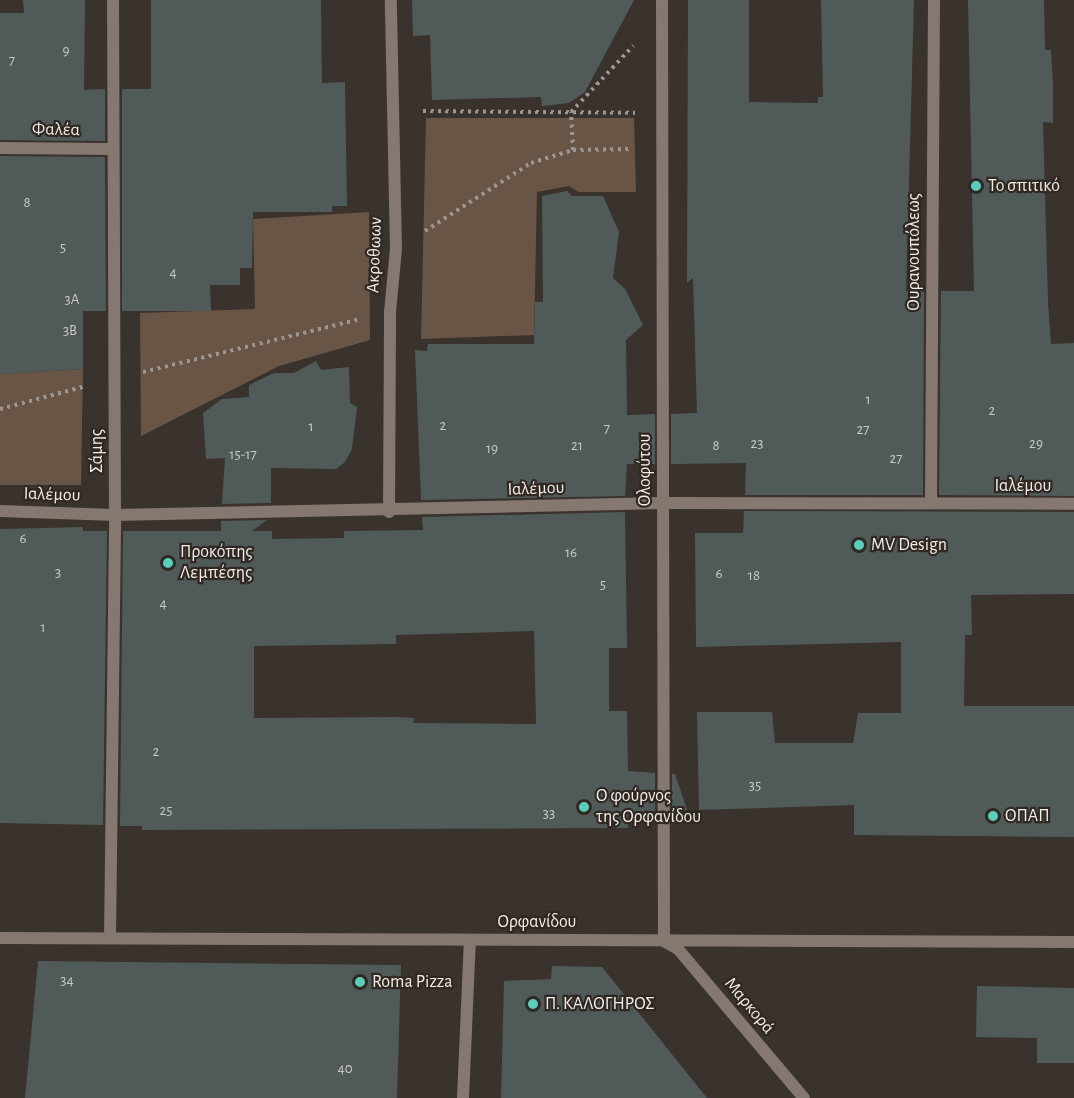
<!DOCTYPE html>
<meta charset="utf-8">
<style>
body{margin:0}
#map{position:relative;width:1074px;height:1098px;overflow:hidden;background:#3a322d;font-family:"Alegreya Sans",sans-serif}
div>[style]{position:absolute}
.green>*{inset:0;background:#695546}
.building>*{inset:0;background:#505b59}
.path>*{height:4px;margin-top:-2px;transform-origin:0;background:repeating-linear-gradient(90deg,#9c9591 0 3px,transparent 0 7.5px)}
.street>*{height:12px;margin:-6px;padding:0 6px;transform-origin:6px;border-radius:6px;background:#847870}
.dots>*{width:16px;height:16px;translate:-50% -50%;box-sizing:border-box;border:3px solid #302823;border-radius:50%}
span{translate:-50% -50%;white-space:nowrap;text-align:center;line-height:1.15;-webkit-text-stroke:4.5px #302823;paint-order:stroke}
.number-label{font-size:15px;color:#cac8c5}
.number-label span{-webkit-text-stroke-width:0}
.street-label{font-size:18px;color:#f2ede9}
.poi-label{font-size:18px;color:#f2ede9}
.left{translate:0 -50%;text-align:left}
</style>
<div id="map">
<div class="green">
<i style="clip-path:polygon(426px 118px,634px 118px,636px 192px,578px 192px,569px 186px,537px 192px,534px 335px,421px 339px)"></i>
<i style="clip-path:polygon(369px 212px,370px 340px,279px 366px,141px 436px,140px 313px,255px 309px,253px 219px)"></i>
<i style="clip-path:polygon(83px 369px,81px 485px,0 485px,0 374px)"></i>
</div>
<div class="building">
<i style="clip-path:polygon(23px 0,85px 0,84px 90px,105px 89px,105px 141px,0 140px,0 13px,24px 13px)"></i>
<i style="clip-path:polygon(151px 0,321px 0,322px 83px,345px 82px,347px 206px,332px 206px,332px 212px,253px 212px,252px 268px,240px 268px,240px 285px,210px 285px,211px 311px,122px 311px,122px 89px,151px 89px)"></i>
<i style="clip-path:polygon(412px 0,634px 0,585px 92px,569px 103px,542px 106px,541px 97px,432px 100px,430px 35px,413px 36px)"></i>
<i style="clip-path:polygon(688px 0,749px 0,749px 102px,818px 103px,818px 97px,823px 97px,821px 0,914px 0,906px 291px,924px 291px,923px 495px,745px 495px,746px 463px,671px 464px,671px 414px,697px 413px,693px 278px,687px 283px)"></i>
<i style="clip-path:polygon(968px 0,1044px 0,1045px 50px,1051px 50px,1053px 86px,1053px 123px,1043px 122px,1048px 303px,1051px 344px,1074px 343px,1074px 496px,939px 495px,941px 291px,974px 291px)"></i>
<i style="clip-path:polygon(0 156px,105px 157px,106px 311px,83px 311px,83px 369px,0 374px)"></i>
<i style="clip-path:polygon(567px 191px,572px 196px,603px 196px,619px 232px,613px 278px,625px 289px,643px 325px,626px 340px,627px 415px,655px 414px,655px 464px,627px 464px,625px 496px,421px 500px,415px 350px,427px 351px,428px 344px,534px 344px,535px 302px,543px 302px,542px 196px)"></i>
<i style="clip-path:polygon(316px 361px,321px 370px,349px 367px,350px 403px,357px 407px,352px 449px,345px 462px,336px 469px,271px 468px,271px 503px,222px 504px,225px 458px,206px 459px,203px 413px,222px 399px,249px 397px,249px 385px,274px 373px,294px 373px)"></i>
<i style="clip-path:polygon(744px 511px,1074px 512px,1074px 594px,971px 595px,972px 635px,965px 635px,964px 706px,1074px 706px,1074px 837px,854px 835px,854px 805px,699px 810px,697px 712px,772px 712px,775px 743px,853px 743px,858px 713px,901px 713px,901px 642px,696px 647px,695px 533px,743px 533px)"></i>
<i style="clip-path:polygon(evenodd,625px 512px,627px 648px,609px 648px,609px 711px,627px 711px,628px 771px,655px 773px,655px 811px,628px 812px,628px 828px,142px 830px,142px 826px,120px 826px,123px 531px,221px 531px,221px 521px,267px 520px,252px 531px,272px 531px,272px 539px,344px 538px,344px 531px,423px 530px,422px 517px,625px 512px,534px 631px,536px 724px,413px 723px,414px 718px,397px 717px,254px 718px,254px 646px,396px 644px,396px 635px,534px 631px)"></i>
<i style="clip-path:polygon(83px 527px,83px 531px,107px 531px,103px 825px,0 823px,0 529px)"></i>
<i style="clip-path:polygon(672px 774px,675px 774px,687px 810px,672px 811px)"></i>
<i style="clip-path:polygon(38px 961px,401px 965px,397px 1098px,25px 1098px)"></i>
<i style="clip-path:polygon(552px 966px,602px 967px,707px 1098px,501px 1098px,504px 981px,551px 979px)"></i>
<i style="clip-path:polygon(977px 986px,1074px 988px,1074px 1063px,1037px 1063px,1037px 1038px,976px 1037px)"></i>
</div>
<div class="path">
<i style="left:423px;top:111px;width:212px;rotate:0.5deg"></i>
<i style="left:573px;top:150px;width:38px;rotate:-93deg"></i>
<i style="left:571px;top:112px;width:91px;rotate:-46.8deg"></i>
<i style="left:425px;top:231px;width:126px;rotate:-32.7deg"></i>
<i style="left:531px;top:163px;width:44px;rotate:-17.2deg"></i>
<i style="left:573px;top:150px;width:59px;rotate:-1deg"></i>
<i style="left:143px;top:372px;width:223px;rotate:-13.7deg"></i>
<i style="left:0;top:409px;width:89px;rotate:-15deg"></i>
</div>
<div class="street">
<i style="left:662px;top:0;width:941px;rotate:89.88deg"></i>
<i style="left:664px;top:941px;width:16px;rotate:30deg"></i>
<i style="left:678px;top:949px;width:195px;rotate:49.8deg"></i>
<i style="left:0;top:148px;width:111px;rotate:0.5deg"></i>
<i style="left:931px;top:503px;width:503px;rotate:-89.66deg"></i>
<i style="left:0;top:511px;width:115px;rotate:2deg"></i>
<i style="left:115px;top:515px;width:548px;rotate:-1.25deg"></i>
<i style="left:663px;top:503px;width:411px;rotate:0.1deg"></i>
<i style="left:389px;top:512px;width:200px;rotate:-89.7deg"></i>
<i style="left:390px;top:312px;width:63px;rotate:-84.6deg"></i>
<i style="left:396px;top:249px;width:249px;rotate:-91.2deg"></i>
<i style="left:0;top:938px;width:1074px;rotate:0.21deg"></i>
<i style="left:110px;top:938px;width:423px;rotate:-89.3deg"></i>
<i style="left:115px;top:515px;width:515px;rotate:-90.22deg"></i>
<i style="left:463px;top:1098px;width:158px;rotate:-87.5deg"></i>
</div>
<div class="dots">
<i style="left:976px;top:186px;background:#5bcebb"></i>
<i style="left:859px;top:545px;background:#5bcebb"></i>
<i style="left:168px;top:563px;background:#5bcebb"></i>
<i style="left:584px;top:807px;background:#5bcebb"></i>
<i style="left:993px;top:816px;background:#5bcebb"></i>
<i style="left:360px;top:982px;background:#5bcebb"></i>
<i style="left:533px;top:1004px;background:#5bcebb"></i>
</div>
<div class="number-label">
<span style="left:66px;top:51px">9</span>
<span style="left:12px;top:61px">7</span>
<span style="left:27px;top:203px">8</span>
<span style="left:63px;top:248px">5</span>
<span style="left:173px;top:273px">4</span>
<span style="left:72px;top:300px">3Α</span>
<span style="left:70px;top:331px">3Β</span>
<span style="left:868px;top:400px">1</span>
<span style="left:992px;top:411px">2</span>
<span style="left:443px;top:426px">2</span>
<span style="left:311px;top:427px">1</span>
<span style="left:607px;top:429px">7</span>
<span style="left:863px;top:430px">27</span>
<span style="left:757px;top:444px">23</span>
<span style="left:1036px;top:444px">29</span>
<span style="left:577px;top:446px">21</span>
<span style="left:716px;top:446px">8</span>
<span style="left:492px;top:449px">19</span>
<span style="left:243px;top:455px">15-17</span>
<span style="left:896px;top:459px">27</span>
<span style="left:23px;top:539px">6</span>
<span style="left:571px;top:553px">16</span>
<span style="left:58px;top:573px">3</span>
<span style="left:719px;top:574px">6</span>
<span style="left:754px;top:576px">18</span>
<span style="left:603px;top:585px">5</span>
<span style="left:163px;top:604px">4</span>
<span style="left:43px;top:628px">1</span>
<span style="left:156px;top:752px">2</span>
<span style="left:755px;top:786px">35</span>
<span style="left:166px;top:811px">25</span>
<span style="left:549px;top:814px">33</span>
<span style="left:67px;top:981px">34</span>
<span style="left:345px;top:1069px">40</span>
</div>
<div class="street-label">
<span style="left:56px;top:130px;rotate:1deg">Φαλέα</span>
<span style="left:914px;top:252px;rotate:-90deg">Ουρανουπόλεως</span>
<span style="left:375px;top:255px;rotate:-88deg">Ακροθωων</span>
<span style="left:97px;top:451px;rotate:-90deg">Σάμης</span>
<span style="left:645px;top:470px;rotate:-90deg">Ολοφύτου</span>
<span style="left:1023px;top:486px">Ιαλέμου</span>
<span style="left:536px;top:489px;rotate:-2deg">Ιαλέμου</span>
<span style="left:52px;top:495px;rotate:2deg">Ιαλέμου</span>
<span style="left:537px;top:922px">Ορφανίδου</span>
<span style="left:749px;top:1006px;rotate:50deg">Μαρκορά</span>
</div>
<div class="poi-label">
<span class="left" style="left:988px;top:186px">Το σπιτικό</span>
<span class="left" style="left:871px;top:545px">MV Design</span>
<span class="left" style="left:180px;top:563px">Προκόπης<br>Λεμπέσης</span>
<span class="left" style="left:596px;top:807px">Ο φούρνος<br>της Ορφανίδου</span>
<span class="left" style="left:1005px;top:816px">ΟΠΑΠ</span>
<span class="left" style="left:372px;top:982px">Roma Pizza</span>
<span class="left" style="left:545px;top:1004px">Π. ΚΑΛΟΓΗΡΟΣ</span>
</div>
</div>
